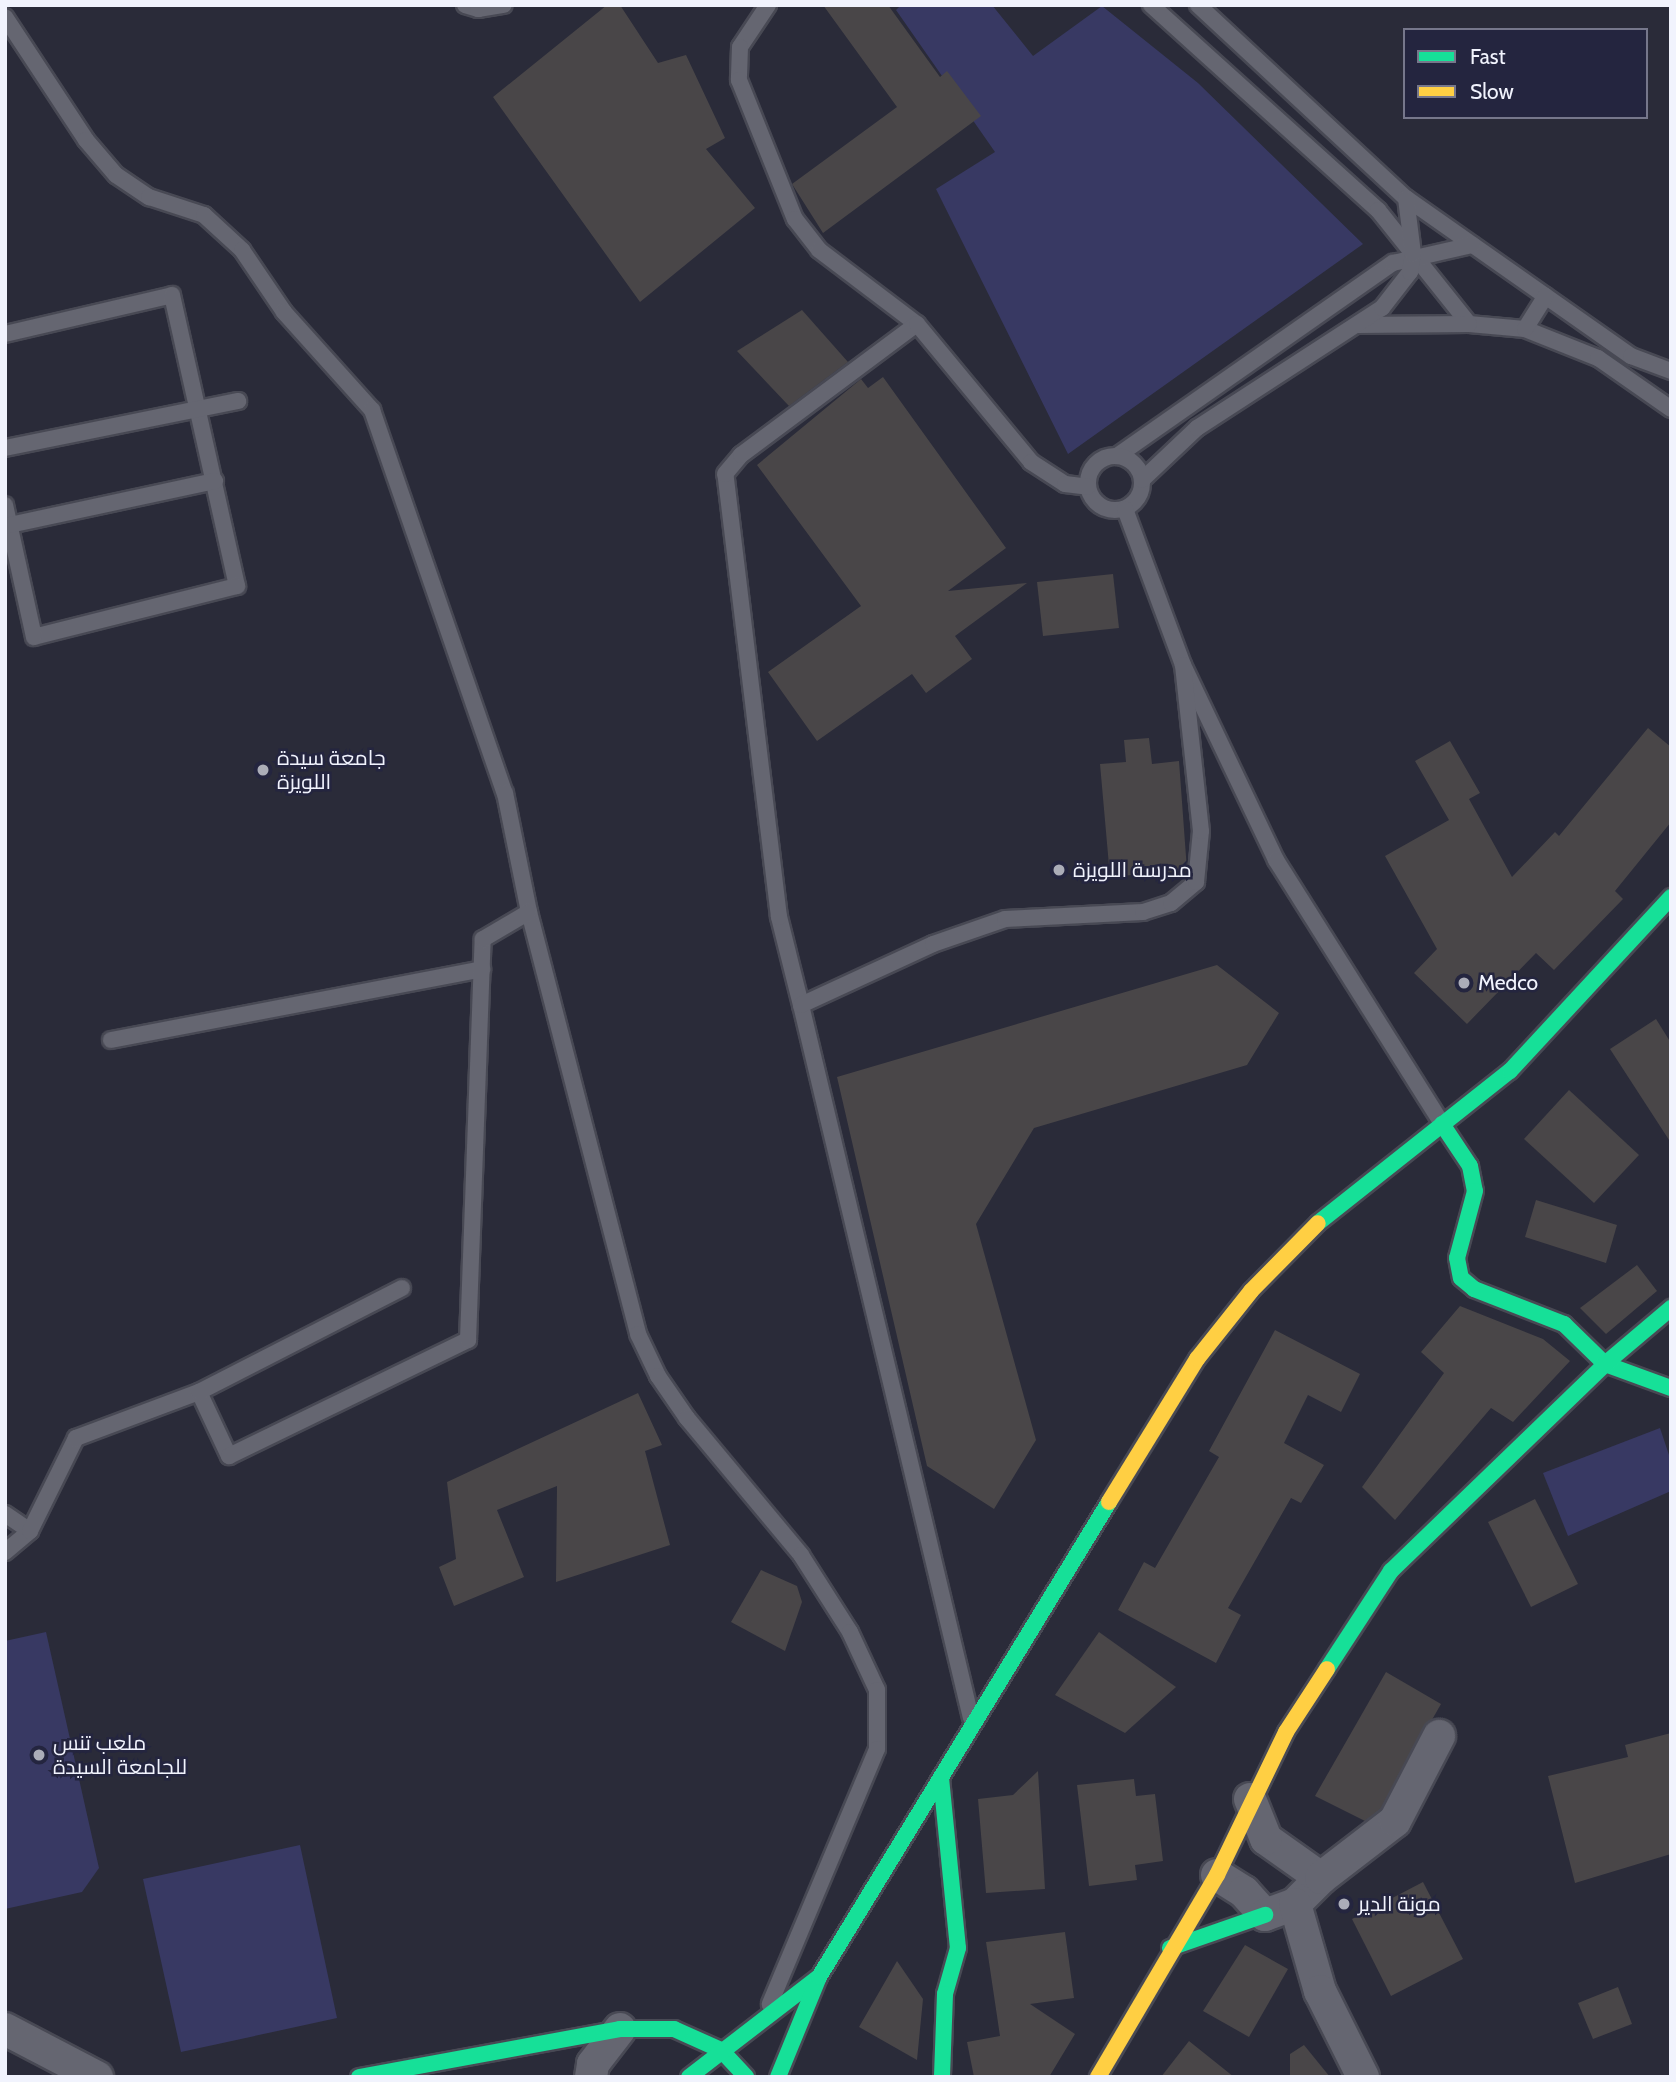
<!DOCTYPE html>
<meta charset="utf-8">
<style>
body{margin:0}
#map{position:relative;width:1676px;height:2082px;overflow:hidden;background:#2a2b39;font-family:Cabin,Cairo,sans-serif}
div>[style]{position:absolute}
.green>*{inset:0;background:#383963}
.building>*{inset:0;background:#494648}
.roads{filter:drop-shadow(2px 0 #484954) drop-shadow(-2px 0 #484954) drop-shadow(0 2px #484954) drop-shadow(0 -2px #484954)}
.lane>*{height:16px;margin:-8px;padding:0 8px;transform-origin:8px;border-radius:8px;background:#656671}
.lane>.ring{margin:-8px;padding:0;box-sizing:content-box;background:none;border:16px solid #656671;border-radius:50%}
.street>*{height:32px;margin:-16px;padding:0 16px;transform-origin:16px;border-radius:16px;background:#656671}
.fast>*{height:16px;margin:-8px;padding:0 8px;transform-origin:8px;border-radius:8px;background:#16e098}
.slow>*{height:16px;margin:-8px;padding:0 8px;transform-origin:8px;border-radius:8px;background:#ffcf43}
.dots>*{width:19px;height:19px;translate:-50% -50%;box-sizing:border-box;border:4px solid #24253f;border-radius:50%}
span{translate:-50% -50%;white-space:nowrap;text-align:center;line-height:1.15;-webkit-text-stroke:5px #24253f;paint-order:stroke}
.poi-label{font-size:21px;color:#f1f3fd}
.left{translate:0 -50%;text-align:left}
.frame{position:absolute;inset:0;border:7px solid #f1f3fd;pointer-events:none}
.legend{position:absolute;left:1403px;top:28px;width:245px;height:91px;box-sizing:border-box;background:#24253f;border:2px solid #76778b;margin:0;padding:9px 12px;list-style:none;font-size:21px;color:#f1f3fd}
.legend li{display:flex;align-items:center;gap:14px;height:35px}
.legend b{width:35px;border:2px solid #76778b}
</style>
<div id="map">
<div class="green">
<i style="clip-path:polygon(901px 5px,992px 5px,1033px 56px,1102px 6px,1198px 83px,1363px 244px,1068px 454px,936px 189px,995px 152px,896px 10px)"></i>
<i style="clip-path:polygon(1660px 1428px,1671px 1461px,1671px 1491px,1568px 1536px,1543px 1473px)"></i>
<i style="clip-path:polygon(46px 1632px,99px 1868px,82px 1892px,5px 1909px,5px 1641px)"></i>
<i style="clip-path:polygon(300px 1845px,337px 2018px,181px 2052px,143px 1879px)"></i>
</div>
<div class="building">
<i style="clip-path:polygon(607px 5px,620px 5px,658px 63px,686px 55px,725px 138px,706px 149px,755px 208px,640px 302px,493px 97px)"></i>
<i style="clip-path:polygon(823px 5px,888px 5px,940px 77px,947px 71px,981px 116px,823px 233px,792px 184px,897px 107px)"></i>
<i style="clip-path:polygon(802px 310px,848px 362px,789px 406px,737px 351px)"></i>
<i style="clip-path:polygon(883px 377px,1006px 548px,948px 591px,1027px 583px,955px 636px,972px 659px,926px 693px,912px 674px,817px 741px,768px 672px,861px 606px,757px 465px,861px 379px,868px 388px)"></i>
<i style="clip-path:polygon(1113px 574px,1119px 628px,1043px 636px,1037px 582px)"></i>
<i style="clip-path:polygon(1648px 728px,1671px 747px,1671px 822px,1615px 891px,1623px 899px,1554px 970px,1536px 953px,1467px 1024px,1414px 973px,1437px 949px,1385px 856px,1449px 820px,1415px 761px,1450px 741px,1480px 793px,1469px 799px,1512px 877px,1555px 832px,1559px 836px)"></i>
<i style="clip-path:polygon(1149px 738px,1152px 764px,1179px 761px,1187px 870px,1110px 877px,1100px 764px,1126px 762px,1124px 740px)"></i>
<i style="clip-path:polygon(1217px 965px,1279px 1013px,1247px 1065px,1034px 1128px,976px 1224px,1036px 1440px,994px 1509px,927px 1466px,837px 1077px)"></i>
<i style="clip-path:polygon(1656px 1019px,1671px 1043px,1671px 1143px,1610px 1049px)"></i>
<i style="clip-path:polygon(1569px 1090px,1639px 1155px,1594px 1203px,1524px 1139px)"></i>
<i style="clip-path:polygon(1536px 1200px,1617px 1225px,1606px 1263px,1525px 1237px)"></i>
<i style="clip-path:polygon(1637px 1265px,1657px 1291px,1606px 1334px,1580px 1308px)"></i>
<i style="clip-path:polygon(1460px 1306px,1543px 1339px,1570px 1361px,1513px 1422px,1491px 1408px,1395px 1520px,1362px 1487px,1444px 1373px,1421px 1352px)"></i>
<i style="clip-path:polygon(1275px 1330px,1360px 1374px,1341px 1412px,1308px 1395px,1284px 1443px,1324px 1465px,1301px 1503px,1291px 1498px,1228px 1608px,1241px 1615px,1216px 1663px,1118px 1610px,1144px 1562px,1155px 1568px,1219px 1457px,1209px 1451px)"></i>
<i style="clip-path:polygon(638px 1393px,662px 1445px,645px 1451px,670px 1545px,556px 1582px,557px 1486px,497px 1510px,524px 1577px,454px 1606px,439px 1567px,456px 1559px,447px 1482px)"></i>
<i style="clip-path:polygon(1535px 1499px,1578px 1584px,1531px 1607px,1488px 1522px)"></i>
<i style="clip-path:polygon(761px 1570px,797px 1586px,802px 1602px,785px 1651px,731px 1622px)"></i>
<i style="clip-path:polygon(1099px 1632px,1176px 1687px,1125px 1733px,1055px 1695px)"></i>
<i style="clip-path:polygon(1386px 1672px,1441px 1704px,1381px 1809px,1365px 1821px,1315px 1796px)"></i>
<i style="clip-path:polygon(1671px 1733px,1671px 1854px,1575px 1883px,1548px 1776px,1628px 1757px,1625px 1745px)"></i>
<i style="clip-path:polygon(1038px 1771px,1045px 1889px,986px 1893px,978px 1799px,1013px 1795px)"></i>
<i style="clip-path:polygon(1134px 1779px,1136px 1796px,1155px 1794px,1163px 1861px,1135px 1865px,1137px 1880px,1089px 1886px,1077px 1785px)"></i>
<i style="clip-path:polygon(1423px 1882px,1463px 1959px,1391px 1996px,1352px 1919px)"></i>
<i style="clip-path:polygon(1065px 1932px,1074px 1998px,1030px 2004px,1075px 2034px,1049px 2077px,974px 2077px,967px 2042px,1000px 2036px,986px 1942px)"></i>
<i style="clip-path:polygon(1245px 1945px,1288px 1969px,1249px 2037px,1203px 2011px)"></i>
<i style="clip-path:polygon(897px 1961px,923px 1999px,917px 2060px,859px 2027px)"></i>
<i style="clip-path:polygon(1618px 1987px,1632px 2024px,1593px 2039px,1578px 2003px)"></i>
<i style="clip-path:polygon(1189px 2041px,1234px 2077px,1161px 2077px)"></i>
<i style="clip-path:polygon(1304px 2045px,1330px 2077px,1290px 2077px,1290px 2054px)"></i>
</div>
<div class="roads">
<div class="lane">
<i style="left:465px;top:5px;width:14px;rotate:17deg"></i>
<i style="left:478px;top:9px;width:26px;rotate:-9deg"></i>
<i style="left:768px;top:5px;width:50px;rotate:123.7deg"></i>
<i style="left:740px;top:47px;width:33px;rotate:92deg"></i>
<i style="left:739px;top:80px;width:150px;rotate:68.1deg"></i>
<i style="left:795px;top:219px;width:39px;rotate:52deg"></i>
<i style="left:819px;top:250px;width:123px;rotate:37.1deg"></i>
<i style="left:1151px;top:5px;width:306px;rotate:42.1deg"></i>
<i style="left:1378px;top:210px;width:146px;rotate:51.4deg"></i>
<i style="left:1469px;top:324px;width:56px;rotate:5.1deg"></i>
<i style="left:1525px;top:329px;width:79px;rotate:21.7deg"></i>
<i style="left:1598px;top:358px;width:89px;rotate:34.9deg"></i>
<i style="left:1198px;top:5px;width:284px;rotate:42.9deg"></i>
<i style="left:1406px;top:198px;width:275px;rotate:35.1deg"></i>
<i style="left:1631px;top:356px;width:43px;rotate:20.6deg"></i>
<i style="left:5px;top:17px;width:147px;rotate:56.6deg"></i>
<i style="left:86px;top:140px;width:46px;rotate:49.4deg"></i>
<i style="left:116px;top:175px;width:40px;rotate:34deg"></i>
<i style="left:149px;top:197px;width:58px;rotate:18.1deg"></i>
<i style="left:204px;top:215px;width:52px;rotate:42.6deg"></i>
<i style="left:242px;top:250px;width:75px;rotate:55.9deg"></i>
<i style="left:284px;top:312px;width:132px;rotate:48.1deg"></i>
<i style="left:372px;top:410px;width:405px;rotate:70.9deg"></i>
<i style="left:505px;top:793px;width:121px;rotate:78.6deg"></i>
<i style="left:529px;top:912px;width:436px;rotate:75.5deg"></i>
<i style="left:638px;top:1334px;width:47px;rotate:64.5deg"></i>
<i style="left:658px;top:1376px;width:51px;rotate:55.4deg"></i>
<i style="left:687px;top:1418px;width:178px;rotate:50.2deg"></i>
<i style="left:801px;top:1555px;width:91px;rotate:57.5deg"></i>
<i style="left:850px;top:1632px;width:64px;rotate:65deg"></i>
<i style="left:877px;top:1690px;width:59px;rotate:90deg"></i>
<i style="left:877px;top:1749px;width:277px;rotate:112.8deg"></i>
<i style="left:1357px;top:325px;width:112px;rotate:-0.5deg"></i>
<i style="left:1525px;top:329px;width:39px;rotate:-58deg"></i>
<i style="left:5px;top:334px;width:171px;rotate:-13.1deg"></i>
<i style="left:172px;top:295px;width:298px;rotate:77.4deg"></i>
<i style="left:237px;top:586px;width:209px;rotate:165.9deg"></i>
<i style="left:34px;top:637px;width:135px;rotate:-102.4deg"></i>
<i style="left:5px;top:448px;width:238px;rotate:-11.4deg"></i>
<i style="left:1117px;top:456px;width:337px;rotate:-35deg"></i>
<i style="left:1393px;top:263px;width:81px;rotate:-12.8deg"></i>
<i class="ring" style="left:1088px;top:456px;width:38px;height:38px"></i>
<i style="left:1142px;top:480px;width:76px;rotate:-43.4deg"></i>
<i style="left:1197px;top:428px;width:221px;rotate:-33deg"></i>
<i style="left:1382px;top:308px;width:46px;rotate:-52.1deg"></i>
<i style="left:1410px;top:272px;width:18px;rotate:-81deg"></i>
<i style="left:1413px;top:254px;width:56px;rotate:-97.1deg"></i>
<i style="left:1125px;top:509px;width:166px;rotate:69.6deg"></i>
<i style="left:1183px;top:665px;width:216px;rotate:64.5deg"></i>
<i style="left:1276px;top:860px;width:312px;rotate:57.8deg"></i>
<i style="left:5px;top:526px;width:215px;rotate:-12.1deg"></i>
<i style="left:801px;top:1005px;width:91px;rotate:-104deg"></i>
<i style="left:779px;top:917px;width:446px;rotate:-96.9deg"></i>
<i style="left:725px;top:474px;width:25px;rotate:-50deg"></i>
<i style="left:741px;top:455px;width:219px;rotate:-36.7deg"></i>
<i style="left:917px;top:324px;width:179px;rotate:50.4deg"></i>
<i style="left:1031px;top:462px;width:40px;rotate:32.9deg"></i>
<i style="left:1065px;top:484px;width:23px;rotate:7deg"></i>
<i style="left:111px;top:1040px;width:378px;rotate:-10.8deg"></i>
<i style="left:199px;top:1392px;width:71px;rotate:64.9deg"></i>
<i style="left:229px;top:1456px;width:266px;rotate:-25.9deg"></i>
<i style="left:468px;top:1340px;width:401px;rotate:-87.9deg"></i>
<i style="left:483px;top:939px;width:53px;rotate:-30.4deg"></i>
<i style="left:5px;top:1514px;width:30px;rotate:34deg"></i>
<i style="left:5px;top:1552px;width:33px;rotate:-40deg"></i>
<i style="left:30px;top:1531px;width:104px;rotate:-63.7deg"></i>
<i style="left:76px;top:1438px;width:131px;rotate:-20.5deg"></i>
<i style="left:199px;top:1392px;width:228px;rotate:-27.1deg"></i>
<i style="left:971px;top:1718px;width:733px;rotate:-103.41deg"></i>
<i style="left:801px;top:1005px;width:145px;rotate:-24.8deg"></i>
<i style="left:933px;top:944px;width:76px;rotate:-19.1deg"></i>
<i style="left:1005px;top:919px;width:138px;rotate:-2.9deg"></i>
<i style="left:1143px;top:912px;width:29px;rotate:-18deg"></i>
<i style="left:1171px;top:903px;width:33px;rotate:-40deg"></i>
<i style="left:1196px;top:882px;width:51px;rotate:-84.4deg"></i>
<i style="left:1201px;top:831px;width:167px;rotate:-96.2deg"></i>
</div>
<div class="street">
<i style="left:1217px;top:1875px;width:32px;rotate:32deg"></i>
<i style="left:1244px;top:1892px;width:31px;rotate:48deg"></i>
<i style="left:1265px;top:1915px;width:32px;rotate:-20deg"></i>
<i style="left:1295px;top:1904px;width:37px;rotate:-45deg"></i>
<i style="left:1321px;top:1878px;width:67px;rotate:-144.7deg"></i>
<i style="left:1266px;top:1839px;width:43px;rotate:-111.8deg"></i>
<i style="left:1321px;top:1878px;width:93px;rotate:-37.6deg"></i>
<i style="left:1395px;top:1821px;width:96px;rotate:-62.6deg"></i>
<i style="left:1295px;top:1904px;width:91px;rotate:74deg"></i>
<i style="left:1320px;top:1991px;width:96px;rotate:63.4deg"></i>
<i style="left:5px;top:2029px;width:104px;rotate:27.6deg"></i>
<i style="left:591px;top:2077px;width:13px;rotate:-81deg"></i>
<i style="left:593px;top:2064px;width:44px;rotate:-52.4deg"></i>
</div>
<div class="fast">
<i style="left:1442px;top:1124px;width:50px;rotate:56.3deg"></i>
<i style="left:1470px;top:1166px;width:25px;rotate:79deg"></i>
<i style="left:1475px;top:1191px;width:69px;rotate:105deg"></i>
<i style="left:1457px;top:1258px;width:20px;rotate:79deg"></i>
<i style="left:1461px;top:1278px;width:17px;rotate:40deg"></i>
<i style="left:1474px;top:1289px;width:97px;rotate:21.3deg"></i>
<i style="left:1564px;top:1324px;width:57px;rotate:44.3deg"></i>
<i style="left:1605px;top:1364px;width:70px;rotate:20deg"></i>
<i style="left:1318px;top:1223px;width:245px;rotate:-38.4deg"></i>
<i style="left:1510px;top:1071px;width:237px;rotate:-47.2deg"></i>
<i style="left:1327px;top:1669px;width:117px;rotate:-56.9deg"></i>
<i style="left:1391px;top:1571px;width:298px;rotate:-44deg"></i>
<i style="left:1605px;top:1364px;width:87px;rotate:-40.3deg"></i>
<i style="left:941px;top:1778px;width:171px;rotate:84.3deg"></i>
<i style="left:958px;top:1948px;width:48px;rotate:105.8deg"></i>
<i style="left:945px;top:1994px;width:83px;rotate:92.1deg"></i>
<i style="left:1170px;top:1948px;width:101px;rotate:-19.2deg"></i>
<i style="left:359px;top:2077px;width:265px;rotate:-10.4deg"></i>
<i style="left:620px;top:2029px;width:54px"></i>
<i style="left:674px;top:2029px;width:51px;rotate:24.1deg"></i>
<i style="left:721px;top:2050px;width:37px;rotate:47deg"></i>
<i style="left:689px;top:2077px;width:164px;rotate:-37.6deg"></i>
<i style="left:778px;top:2077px;width:108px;rotate:-67.7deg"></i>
<i style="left:819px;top:1977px;width:557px;rotate:-58.59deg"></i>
</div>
<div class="slow">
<i style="left:1109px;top:1502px;width:168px;rotate:-58.4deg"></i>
<i style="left:1197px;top:1359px;width:87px;rotate:-51.5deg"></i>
<i style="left:1251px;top:1291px;width:95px;rotate:-45.4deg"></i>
<i style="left:1098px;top:2077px;width:234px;rotate:-59.5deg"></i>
<i style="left:1217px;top:1875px;width:159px;rotate:-64.2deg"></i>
<i style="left:1286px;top:1732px;width:75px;rotate:-56.9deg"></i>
</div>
</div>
<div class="dots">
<i style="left:263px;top:770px;background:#abadb8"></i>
<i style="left:1059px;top:870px;background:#abadb8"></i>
<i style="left:1464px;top:983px;background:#abadb8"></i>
<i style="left:39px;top:1755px;background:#abadb8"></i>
<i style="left:1344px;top:1904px;background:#abadb8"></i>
</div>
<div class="poi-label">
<span class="left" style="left:277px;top:770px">جامعة سيدة<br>اللويزة</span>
<span class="left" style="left:1073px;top:870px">مدرسة اللويزة</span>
<span class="left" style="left:1478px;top:983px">Medco</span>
<span class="left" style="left:53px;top:1755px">ملعب تنس<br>للجامعة السيدة</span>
<span class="left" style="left:1358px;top:1904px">مونة الدير</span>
</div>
<div class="frame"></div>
<ul class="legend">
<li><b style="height:9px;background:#16e098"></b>Fast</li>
<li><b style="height:9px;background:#ffcf43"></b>Slow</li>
</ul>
</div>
